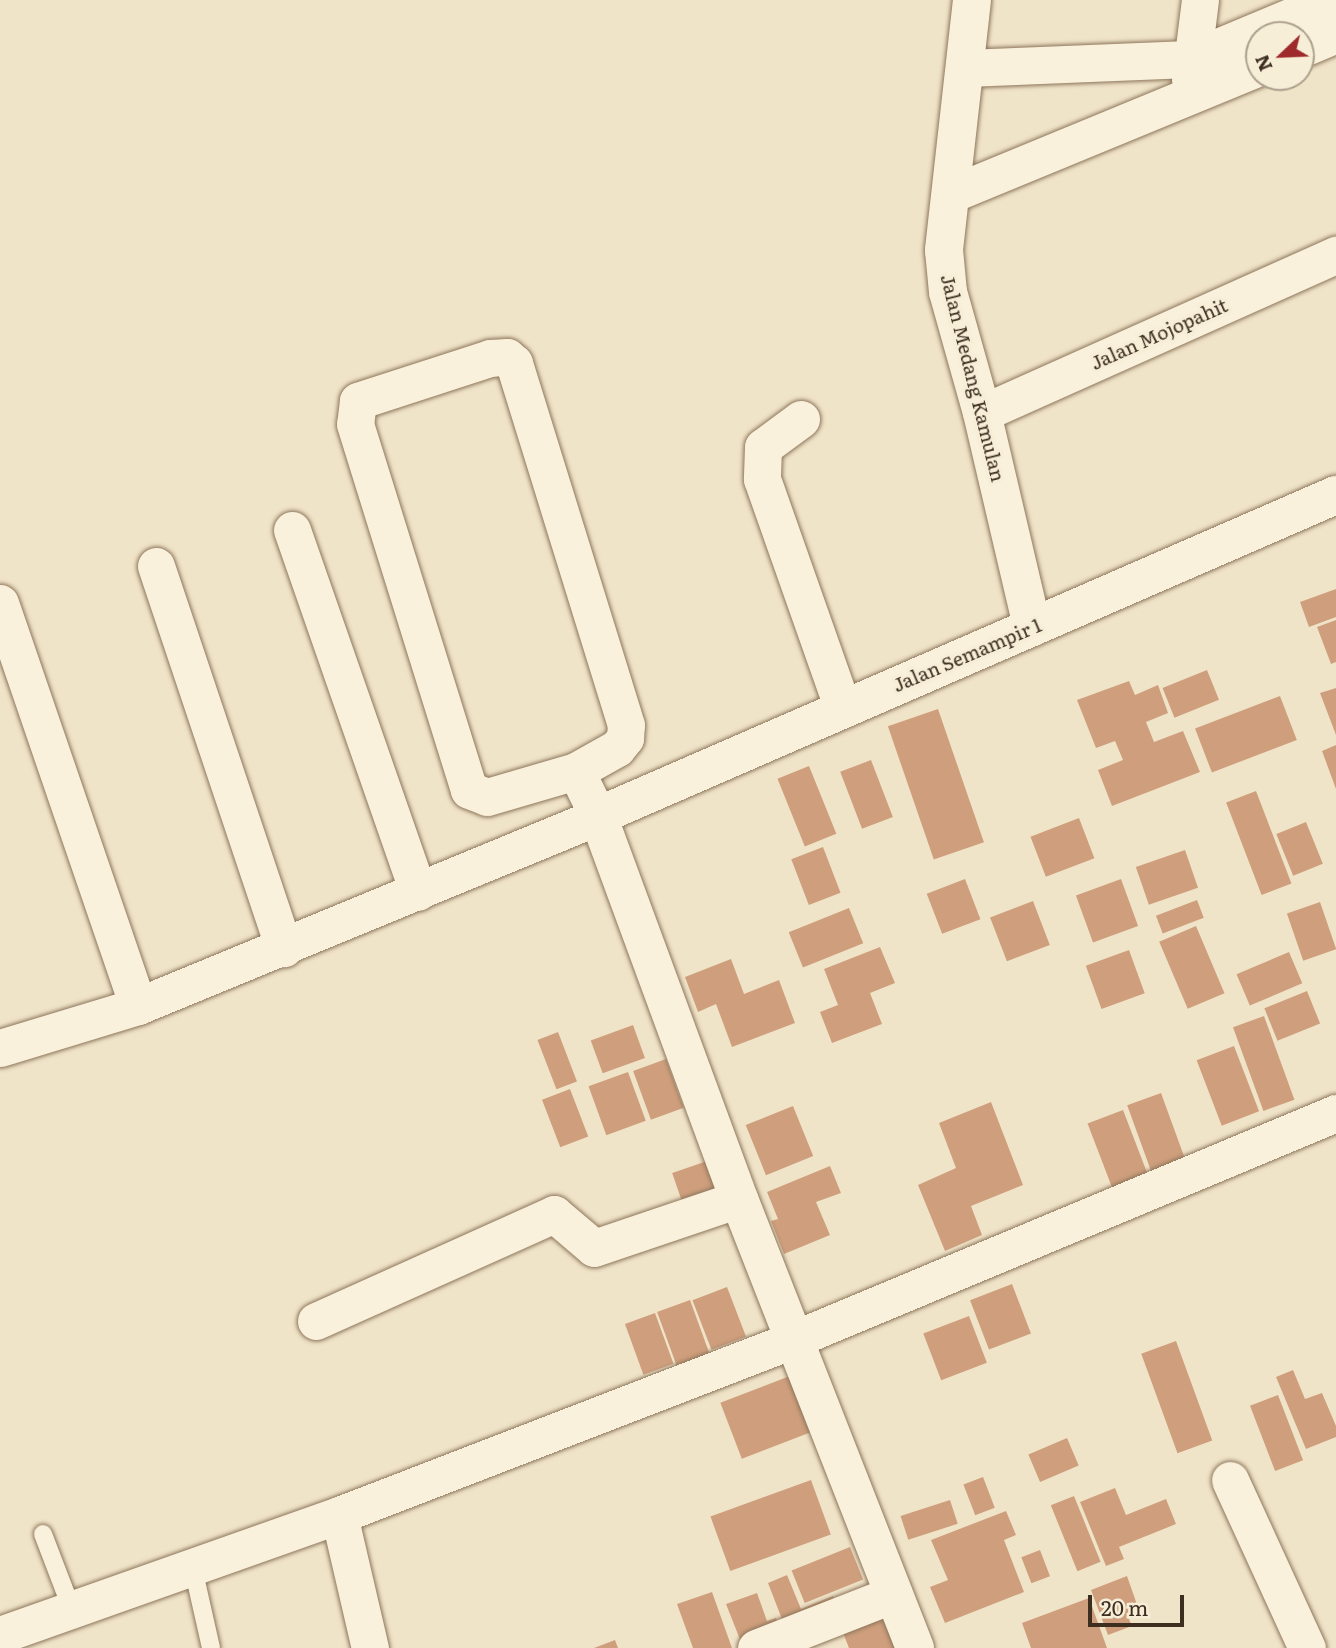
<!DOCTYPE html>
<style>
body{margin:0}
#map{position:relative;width:1336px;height:1648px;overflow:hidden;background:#f0e4c8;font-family:Literata,serif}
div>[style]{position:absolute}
.building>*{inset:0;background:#cf9f7d;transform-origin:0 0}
.roads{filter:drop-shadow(0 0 2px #8d765c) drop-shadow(0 0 2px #8d765c)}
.lane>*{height:18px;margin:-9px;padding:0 9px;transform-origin:9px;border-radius:9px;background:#faf1dc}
.street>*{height:37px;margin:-18.5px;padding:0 18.5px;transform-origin:18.5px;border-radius:18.5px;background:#faf1dc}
.secondary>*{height:38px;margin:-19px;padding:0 19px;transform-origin:19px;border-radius:19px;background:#faf1dc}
span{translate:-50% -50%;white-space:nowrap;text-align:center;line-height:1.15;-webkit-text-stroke:7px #f7eed8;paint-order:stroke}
.street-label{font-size:19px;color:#3d2e20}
.north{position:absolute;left:1245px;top:21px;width:70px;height:70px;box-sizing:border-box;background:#f7eed8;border:2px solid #ada18e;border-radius:50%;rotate:247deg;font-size:19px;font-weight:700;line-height:28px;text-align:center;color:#3d2e20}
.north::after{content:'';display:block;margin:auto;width:24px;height:32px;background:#9e2a2b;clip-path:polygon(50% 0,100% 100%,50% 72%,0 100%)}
.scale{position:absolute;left:1088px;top:1595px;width:96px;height:32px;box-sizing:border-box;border:4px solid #3d2e20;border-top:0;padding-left:9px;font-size:21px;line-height:24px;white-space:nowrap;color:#3d2e20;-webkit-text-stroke:5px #f7eed8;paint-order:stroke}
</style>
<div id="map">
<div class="building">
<i style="clip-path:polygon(1336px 589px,1336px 617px,1309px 627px,1300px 602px)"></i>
<i style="clip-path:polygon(1336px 620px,1336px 662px,1331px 664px,1317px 627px)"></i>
<i style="left:1207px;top:670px;width:32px;height:48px;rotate:68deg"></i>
<i style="clip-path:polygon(1129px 681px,1135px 695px,1158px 685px,1168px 713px,1146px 722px,1154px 742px,1183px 731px,1200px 772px,1112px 806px,1098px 770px,1123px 760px,1115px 741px,1096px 748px,1077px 700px)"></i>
<i style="clip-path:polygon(1336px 688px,1336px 735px,1320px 693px)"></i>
<i style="left:1280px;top:696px;width:47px;height:91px;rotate:69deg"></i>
<i style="left:938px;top:709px;width:141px;height:53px;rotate:71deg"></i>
<i style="clip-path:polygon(1336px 745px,1336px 789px,1322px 751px)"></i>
<i style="left:871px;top:760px;width:61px;height:33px;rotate:69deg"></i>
<i style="left:809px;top:766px;width:73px;height:34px;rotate:68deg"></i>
<i style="left:1256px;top:791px;width:99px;height:32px;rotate:69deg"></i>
<i style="left:1079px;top:818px;width:43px;height:52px;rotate:69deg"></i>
<i style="left:1306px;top:822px;width:45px;height:32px;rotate:68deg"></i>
<i style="left:823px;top:847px;width:49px;height:34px;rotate:69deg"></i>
<i style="left:1185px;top:850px;width:40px;height:52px;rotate:71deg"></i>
<i style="left:965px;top:879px;width:43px;height:41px;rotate:69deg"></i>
<i style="left:1121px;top:879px;width:50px;height:48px;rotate:70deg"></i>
<i style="left:1197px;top:900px;width:19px;height:44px;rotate:69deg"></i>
<i style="left:1033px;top:901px;width:47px;height:46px;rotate:69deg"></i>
<i style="left:1320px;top:902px;width:50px;height:35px;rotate:71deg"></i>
<i style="left:849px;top:908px;width:38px;height:65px;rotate:68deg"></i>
<i style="left:1196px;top:926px;width:73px;height:40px;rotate:67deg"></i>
<i style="clip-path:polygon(880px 947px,895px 983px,870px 993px,882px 1024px,832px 1043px,820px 1012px,838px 1005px,824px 969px)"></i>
<i style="left:1129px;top:950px;width:46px;height:46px;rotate:70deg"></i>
<i style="left:1289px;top:952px;width:34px;height:57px;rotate:67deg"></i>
<i style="clip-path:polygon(731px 959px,744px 994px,779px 980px,795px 1023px,732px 1047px,716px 1004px,698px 1012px,685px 977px)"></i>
<i style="left:1307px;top:991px;width:35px;height:46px;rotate:68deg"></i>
<i style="left:1264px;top:1016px;width:89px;height:33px;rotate:70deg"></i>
<i style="left:633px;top:1025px;width:35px;height:45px;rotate:70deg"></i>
<i style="left:558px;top:1032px;width:53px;height:22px;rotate:69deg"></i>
<i style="left:1234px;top:1046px;width:70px;height:40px;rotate:69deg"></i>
<i style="left:666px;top:1059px;width:52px;height:35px;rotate:70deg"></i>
<i style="left:628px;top:1072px;width:52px;height:42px;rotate:70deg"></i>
<i style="left:570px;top:1089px;width:51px;height:30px;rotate:69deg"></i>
<i style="left:1161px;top:1093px;width:77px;height:36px;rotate:70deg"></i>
<i style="clip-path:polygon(991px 1102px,1023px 1185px,971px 1206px,982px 1235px,945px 1251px,918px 1185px,956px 1168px,939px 1123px)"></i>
<i style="left:793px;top:1106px;width:54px;height:51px;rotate:68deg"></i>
<i style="left:1123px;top:1110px;width:76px;height:38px;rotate:69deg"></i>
<i style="left:710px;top:1160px;width:34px;height:40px;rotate:71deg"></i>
<i style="clip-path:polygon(830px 1166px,841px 1193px,816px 1202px,830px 1235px,784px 1254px,771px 1221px,778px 1219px,767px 1192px)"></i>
<i style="left:1012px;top:1284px;width:53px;height:45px;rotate:69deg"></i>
<i style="left:727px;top:1287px;width:53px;height:37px;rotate:69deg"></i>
<i style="left:690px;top:1300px;width:58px;height:35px;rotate:70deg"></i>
<i style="left:655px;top:1313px;width:54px;height:32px;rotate:70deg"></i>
<i style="left:969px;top:1316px;width:50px;height:49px;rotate:69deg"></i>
<i style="left:1176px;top:1341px;width:106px;height:37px;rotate:70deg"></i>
<i style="clip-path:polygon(1293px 1370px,1305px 1399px,1322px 1393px,1336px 1426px,1336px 1437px,1306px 1449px,1276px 1377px)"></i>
<i style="left:795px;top:1374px;width:60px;height:80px;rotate:69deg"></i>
<i style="left:1278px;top:1395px;width:70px;height:30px;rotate:69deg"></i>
<i style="left:1067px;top:1438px;width:30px;height:42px;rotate:67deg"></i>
<i style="left:983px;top:1477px;width:33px;height:21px;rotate:69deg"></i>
<i style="left:811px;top:1480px;width:58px;height:107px;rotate:70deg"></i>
<i style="clip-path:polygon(1115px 1488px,1126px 1515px,1166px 1499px,1176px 1524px,1119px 1547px,1124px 1559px,1106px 1566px,1080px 1502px)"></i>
<i style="left:1074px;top:1496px;width:71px;height:25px;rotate:68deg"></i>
<i style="left:950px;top:1500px;width:25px;height:52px;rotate:72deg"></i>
<i style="clip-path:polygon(1006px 1511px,1016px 1535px,1004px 1540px,1024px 1592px,945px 1623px,930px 1587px,948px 1580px,931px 1540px)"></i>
<i style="left:850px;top:1547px;width:35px;height:63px;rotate:68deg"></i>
<i style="left:1040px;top:1550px;width:28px;height:20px;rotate:69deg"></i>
<i style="clip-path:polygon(787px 1575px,801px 1609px,833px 1596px,839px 1611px,787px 1632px,768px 1583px)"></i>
<i style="clip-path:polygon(1127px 1576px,1140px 1613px,1128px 1617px,1132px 1626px,1108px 1635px,1091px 1590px)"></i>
<i style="clip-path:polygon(712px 1592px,732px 1648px,693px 1648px,677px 1604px)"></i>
<i style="clip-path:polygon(757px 1593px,767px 1621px,776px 1618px,781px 1633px,743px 1647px,726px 1604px)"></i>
<i style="clip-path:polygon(1089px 1598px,1107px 1648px,1031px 1648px,1022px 1623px)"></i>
<i style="clip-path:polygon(881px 1603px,899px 1648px,849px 1648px,838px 1620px)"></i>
<i style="clip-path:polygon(615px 1640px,618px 1648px,594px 1648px)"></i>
</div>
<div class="roads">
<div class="lane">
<i style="left:43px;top:1534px;width:81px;rotate:69.1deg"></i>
<i style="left:193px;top:1568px;width:82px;rotate:77.3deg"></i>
</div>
<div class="street">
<i style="left:1301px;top:49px;width:38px;rotate:-23deg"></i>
<i style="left:966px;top:68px;width:223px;rotate:-2.3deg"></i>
<i style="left:1189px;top:59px;width:153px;rotate:-22.7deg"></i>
<i style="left:1190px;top:79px;width:80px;rotate:-82.8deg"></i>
<i style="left:951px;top:194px;width:333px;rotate:-22.4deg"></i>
<i style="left:982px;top:413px;width:388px;rotate:-24.1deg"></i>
<i style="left:801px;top:419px;width:47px;rotate:143.6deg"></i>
<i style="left:763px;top:447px;width:32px;rotate:92deg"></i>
<i style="left:762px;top:479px;width:244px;rotate:70.6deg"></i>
<i style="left:292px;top:530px;width:383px;rotate:70.8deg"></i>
<i style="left:156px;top:566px;width:403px;rotate:71.5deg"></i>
<i style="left:0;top:603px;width:426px;rotate:71.1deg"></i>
<i style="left:0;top:1048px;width:144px;rotate:-16.9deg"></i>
<i style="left:138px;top:1006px;width:498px;rotate:-22.4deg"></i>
<i style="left:598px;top:816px;width:50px;rotate:-116.1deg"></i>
<i style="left:576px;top:771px;width:47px;rotate:-29.3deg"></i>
<i style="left:617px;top:748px;width:13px;rotate:-51deg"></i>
<i style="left:625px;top:738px;width:13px;rotate:-86deg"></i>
<i style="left:626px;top:725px;width:379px;rotate:-107.2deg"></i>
<i style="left:514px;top:363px;width:9px;rotate:-139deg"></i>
<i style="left:507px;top:357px;width:17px;rotate:177deg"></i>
<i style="left:490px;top:358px;width:139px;rotate:162deg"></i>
<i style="left:358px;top:401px;width:23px;rotate:97deg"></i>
<i style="left:355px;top:424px;width:383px;rotate:72.7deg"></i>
<i style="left:469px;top:790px;width:19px;rotate:21deg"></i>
<i style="left:487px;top:797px;width:93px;rotate:-16.3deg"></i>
<i style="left:316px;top:1321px;width:261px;rotate:-24.2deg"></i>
<i style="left:554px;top:1214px;width:52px;rotate:40.4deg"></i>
<i style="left:594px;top:1248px;width:153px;rotate:-18.7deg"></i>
<i style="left:1230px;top:1480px;width:185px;rotate:65.4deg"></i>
<i style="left:339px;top:1515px;width:137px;rotate:76.9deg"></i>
<i style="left:0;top:1635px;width:360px;rotate:-19.5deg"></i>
<i style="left:339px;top:1515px;width:491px;rotate:-21.1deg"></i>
<i style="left:797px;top:1338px;width:584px;rotate:-22.66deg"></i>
<i style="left:756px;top:1648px;width:148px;rotate:-21.4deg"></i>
</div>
<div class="secondary">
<i style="left:972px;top:0;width:252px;rotate:96.4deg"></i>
<i style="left:944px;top:250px;width:42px;rotate:84.6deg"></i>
<i style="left:948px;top:292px;width:126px;rotate:74.3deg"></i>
<i style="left:982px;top:413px;width:220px;rotate:76.8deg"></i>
<i style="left:915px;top:1648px;width:482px;rotate:-111.4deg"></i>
<i style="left:739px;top:1199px;width:408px;rotate:-110.2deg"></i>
<i style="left:598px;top:816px;width:805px;rotate:-23.51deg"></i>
</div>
</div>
<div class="street-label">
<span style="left:1159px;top:334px;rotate:-24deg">Jalan Mojopahit</span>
<span style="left:973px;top:378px;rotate:76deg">Jalan Medang Kamulan</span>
<span style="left:967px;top:655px;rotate:-23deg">Jalan Semampir 1</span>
</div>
<div class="north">N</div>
<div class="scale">20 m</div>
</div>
